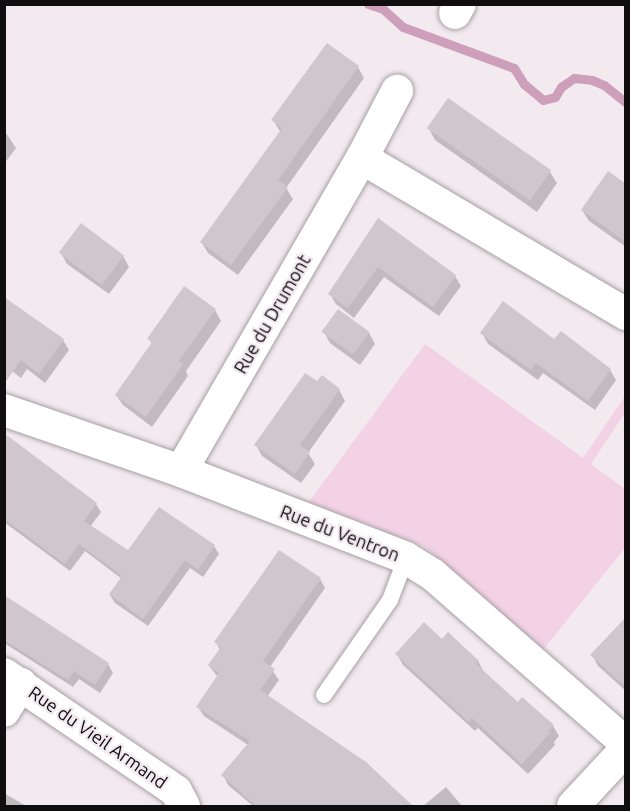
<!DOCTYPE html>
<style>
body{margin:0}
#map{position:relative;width:630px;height:811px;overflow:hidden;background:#f2eaef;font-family:Ubuntu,sans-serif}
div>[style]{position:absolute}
.green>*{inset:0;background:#f4d2e6}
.shadow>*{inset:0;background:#0003}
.stream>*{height:9px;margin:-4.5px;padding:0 4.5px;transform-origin:4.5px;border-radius:4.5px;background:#ce9fbb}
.building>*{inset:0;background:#cfc7cb;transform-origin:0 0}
.roads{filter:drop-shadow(0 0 2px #a69fa3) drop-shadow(0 0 2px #a69fa3)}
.service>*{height:16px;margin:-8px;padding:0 8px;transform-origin:8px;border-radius:8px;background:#fff}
.minor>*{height:32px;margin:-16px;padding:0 16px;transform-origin:16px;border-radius:16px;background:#fff}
span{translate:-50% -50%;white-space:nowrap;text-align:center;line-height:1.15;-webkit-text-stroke:4.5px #f2eaef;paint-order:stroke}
.street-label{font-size:18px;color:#100d0f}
.frame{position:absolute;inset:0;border:6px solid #100d0f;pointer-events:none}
</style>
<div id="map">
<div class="green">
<i style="clip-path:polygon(425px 344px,583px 458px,625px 396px,625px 413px,591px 464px,625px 489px,625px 548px,543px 650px,424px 546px,309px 502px)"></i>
</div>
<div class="shadow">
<i style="clip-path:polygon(358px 67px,364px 78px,286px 188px,293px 199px,238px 275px,208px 253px,202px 243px,281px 133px,273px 120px)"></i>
<i style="clip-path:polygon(429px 129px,550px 172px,557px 183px,537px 212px,435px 140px)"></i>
<i style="clip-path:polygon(4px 130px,16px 148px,4px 164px)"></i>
<i style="clip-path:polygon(626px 198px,626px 247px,589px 221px,582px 210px)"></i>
<i style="clip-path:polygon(379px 220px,455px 276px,461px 286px,439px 316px,384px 277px,354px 318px,336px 304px,330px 294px)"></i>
<i style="clip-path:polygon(61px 253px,123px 256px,129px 267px,109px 294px,67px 264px)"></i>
<i style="clip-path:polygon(4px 298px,63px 340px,69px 350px,45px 383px,27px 369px,21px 378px,4px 365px)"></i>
<i style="clip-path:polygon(215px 310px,221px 321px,186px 371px,188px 376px,152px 427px,123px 405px,116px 395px,152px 344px,149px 339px)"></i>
<i style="clip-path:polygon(324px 332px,369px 333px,375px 344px,360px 365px,330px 343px)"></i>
<i style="clip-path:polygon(482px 333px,555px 341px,610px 370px,616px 380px,595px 410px,543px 373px,538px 380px,488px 344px)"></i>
<i style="clip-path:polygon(317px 383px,339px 390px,345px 401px,308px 453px,315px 464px,301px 483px,262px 456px,256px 445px)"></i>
<i style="clip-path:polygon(4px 441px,96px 504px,101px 512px,90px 527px,128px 552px,214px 546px,219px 554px,203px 577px,190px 568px,148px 626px,115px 603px,110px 595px,122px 579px,85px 551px,70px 571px,4px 522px)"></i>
<i style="clip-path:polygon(320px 579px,325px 588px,270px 667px,279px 680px,267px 697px,408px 806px,253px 806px,228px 785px,223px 775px,248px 745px,204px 716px,198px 707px,218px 677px,209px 666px,220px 650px,216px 642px)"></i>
<i style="clip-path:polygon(4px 596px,108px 664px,113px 673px,100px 693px,79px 679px,73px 687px,4px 643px)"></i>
<i style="clip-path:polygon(626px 619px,626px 691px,598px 666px,592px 655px)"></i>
<i style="clip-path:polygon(442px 641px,478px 661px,484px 672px,518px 704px,553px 726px,559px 736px,554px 742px,555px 745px,528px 774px,478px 728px,475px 731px,403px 665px,397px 654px)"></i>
<i style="clip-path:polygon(446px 787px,462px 806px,423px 806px)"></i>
<i style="clip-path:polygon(4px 793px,26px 806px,4px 806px)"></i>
</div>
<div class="stream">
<i style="left:368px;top:4px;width:16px;rotate:18deg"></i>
<i style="left:383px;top:9px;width:27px;rotate:42deg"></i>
<i style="left:403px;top:27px;width:118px;rotate:20.3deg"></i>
<i style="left:514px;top:68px;width:19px;rotate:58deg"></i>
<i style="left:524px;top:84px;width:25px;rotate:40deg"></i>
<i style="left:543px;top:100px;width:12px;rotate:-14deg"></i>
<i style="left:555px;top:97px;width:12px;rotate:-59deg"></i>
<i style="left:561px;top:87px;width:16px;rotate:-35deg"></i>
<i style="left:574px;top:78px;width:18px;rotate:6deg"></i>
<i style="left:592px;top:80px;width:13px;rotate:23deg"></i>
<i style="left:604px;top:85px;width:28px;rotate:39deg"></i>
</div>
<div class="building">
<i style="clip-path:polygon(327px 43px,359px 66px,278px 180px,288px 187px,231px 265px,200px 242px,282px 128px,271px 120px)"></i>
<i style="left:448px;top:98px;width:126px;height:37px;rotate:35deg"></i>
<i style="clip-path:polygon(608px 171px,626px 184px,626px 242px,581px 210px)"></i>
<i style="clip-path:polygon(378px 218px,456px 275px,433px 307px,378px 267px,348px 308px,328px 294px)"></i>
<i style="left:81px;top:223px;width:54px;height:37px;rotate:37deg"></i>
<i style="clip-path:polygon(184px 286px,216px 309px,179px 361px,183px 364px,146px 417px,115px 395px,152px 342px,147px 339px)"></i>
<i style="clip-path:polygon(4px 297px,64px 339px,39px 374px,21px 360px,4px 384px)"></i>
<i style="clip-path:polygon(503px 301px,554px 339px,561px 331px,611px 369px,588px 401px,536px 363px,531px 370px,480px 333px)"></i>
<i style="left:338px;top:309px;width:39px;height:28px;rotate:36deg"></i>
<i style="clip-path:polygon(305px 373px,317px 381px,322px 375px,340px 389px,300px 445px,310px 452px,295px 474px,254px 445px)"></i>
<i style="clip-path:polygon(4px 433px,97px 503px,84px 521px,128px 550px,159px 507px,215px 545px,198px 570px,185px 560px,143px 619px,109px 594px,122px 576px,79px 544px,65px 564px,4px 519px)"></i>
<i style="clip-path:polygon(279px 550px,321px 578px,263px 661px,275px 669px,260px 690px,366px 762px,414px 807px,257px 807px,221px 775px,250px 741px,196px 707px,219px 673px,208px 665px,221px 647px,214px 642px)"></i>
<i style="clip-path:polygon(4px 595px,109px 663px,95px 685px,74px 671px,68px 680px,4px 640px)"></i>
<i style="clip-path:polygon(626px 617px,626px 687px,590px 655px)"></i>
<i style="clip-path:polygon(424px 622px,442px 639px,448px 632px,479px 661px,476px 664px,518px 702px,522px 697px,554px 725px,548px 731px,550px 733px,522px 764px,472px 718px,469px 722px,395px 654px)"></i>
</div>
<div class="roads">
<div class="service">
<i style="left:324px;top:695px;width:116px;rotate:-55.2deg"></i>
<i style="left:390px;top:600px;width:45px;rotate:-69.1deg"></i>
</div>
<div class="minor">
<i style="left:455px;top:13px;width:10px;rotate:-61deg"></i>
<i style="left:362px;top:158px;width:76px;rotate:-62.4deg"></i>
<i style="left:4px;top:410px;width:187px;rotate:19deg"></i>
<i style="left:181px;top:471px;width:241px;rotate:21.1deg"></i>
<i style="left:406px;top:558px;width:31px;rotate:32deg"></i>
<i style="left:432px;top:574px;width:257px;rotate:41.1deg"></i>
<i style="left:181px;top:471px;width:362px;rotate:-60deg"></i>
<i style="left:362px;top:158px;width:307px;rotate:30.6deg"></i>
<i style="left:4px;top:674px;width:208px;rotate:34.2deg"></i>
<i style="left:176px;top:791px;width:17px;rotate:62deg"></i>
<i style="left:4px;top:711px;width:32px;rotate:-58deg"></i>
<i style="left:573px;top:806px;width:78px;rotate:-47.1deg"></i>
</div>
</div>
<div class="street-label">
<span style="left:272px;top:314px;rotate:-60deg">Rue du Drumont</span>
<span style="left:340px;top:533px;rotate:21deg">Rue du Ventron</span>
<span style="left:98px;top:737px;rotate:35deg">Rue du Vieil Armand</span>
</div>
<div class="frame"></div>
</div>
